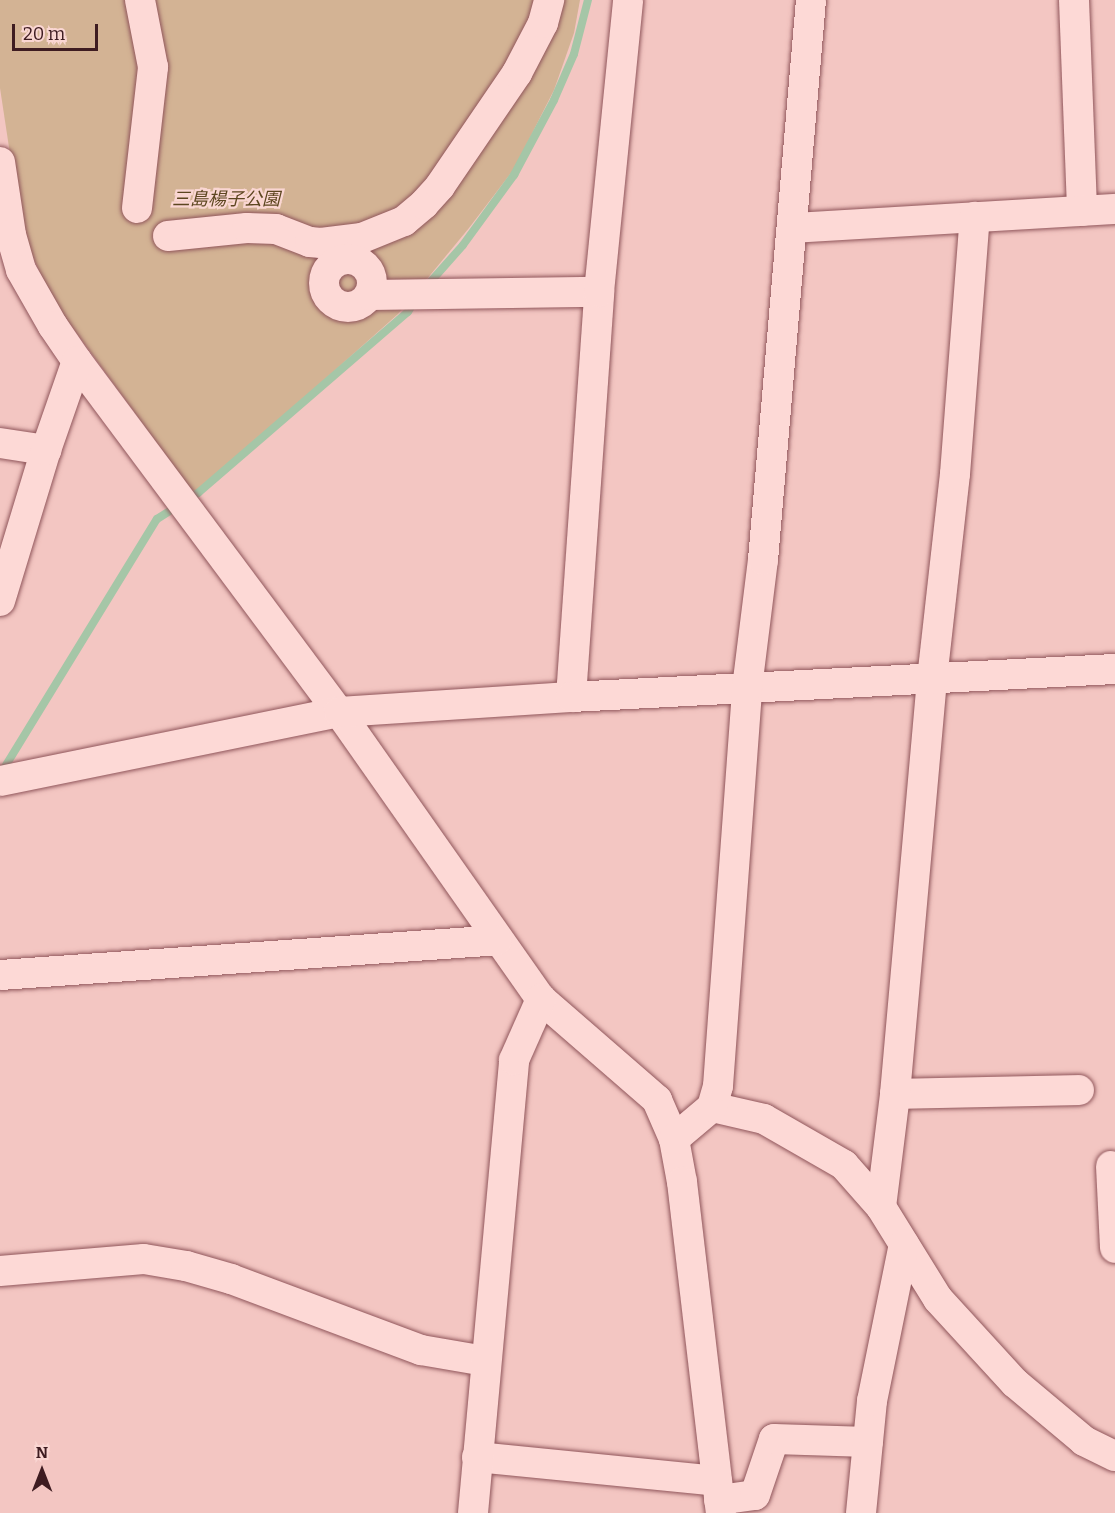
<!DOCTYPE html>
<meta charset="utf-8">
<style>
body{margin:0}
#map{position:relative;width:1115px;height:1513px;overflow:hidden;background:#f3c6c2;font-family:Bitter,"Noto Sans JP",serif}
div>[style]{position:absolute}
.green>*{inset:0;background:#d3b394}
.stream>*{height:8px;margin:-4px;padding:0 4px;transform-origin:4px;border-radius:4px;background:#a5c6a7}
.roads{filter:drop-shadow(0 0 2px #90565b) drop-shadow(0 0 2px #90565b)}
.minor>*{height:30px;margin:-15px;padding:0 15px;transform-origin:15px;border-radius:15px;background:#fdd9d6}
.minor>.ring{margin:-15px;padding:0;box-sizing:content-box;background:none;border:30px solid #fdd9d6;border-radius:50%}
span{translate:-50% -50%;white-space:nowrap;text-align:center;line-height:1.15;-webkit-text-stroke:4.5px #fad6d2;paint-order:stroke}
.park-label{font-size:18px;color:#5d4620;font-style:italic}
.north{position:absolute;left:12px;top:1441px;width:60px;height:60px;-webkit-text-stroke:4px #fad6d2;paint-order:stroke;rotate:0deg;font-size:16px;font-weight:700;line-height:24px;text-align:center;color:#3e1c21}
.north::after{content:'';display:block;margin:auto;width:21px;height:27px;background:#3e1c21;clip-path:polygon(50% 0,100% 100%,50% 72%,0 100%)}
.scale{position:absolute;left:12px;top:24px;width:86px;height:27px;box-sizing:border-box;border:3px solid #3e1c21;border-top:0;padding-left:8px;font-size:18px;line-height:21px;white-space:nowrap;color:#3e1c21;-webkit-text-stroke:4px #fad6d2;paint-order:stroke}
</style>
<div id="map">
<div class="green">
<i style="clip-path:polygon(0 0,580px 0,574px 33px,554px 90px,514px 169px,469px 228px,398px 314px,195px 495px,67px 320px,46px 286px,28px 246px,17px 200px,0 88px)"></i>
</div>
<div class="stream">
<i style="left:425px;top:288px;width:57px;rotate:-48.5deg"></i>
<i style="left:463px;top:245px;width:87px;rotate:-53.9deg"></i>
<i style="left:514px;top:175px;width:85px;rotate:-61.9deg"></i>
<i style="left:554px;top:100px;width:50px;rotate:-66.5deg"></i>
<i style="left:574px;top:54px;width:56px;rotate:-75.5deg"></i>
<i style="left:3px;top:770px;width:294px;rotate:-58.5deg"></i>
<i style="left:157px;top:519px;width:49px;rotate:-32.4deg"></i>
<i style="left:198px;top:493px;width:277px;rotate:-40.8deg"></i>
<i style="left:408px;top:312px;width:13px;rotate:-58deg"></i>
</div>
<div class="roads">
<div class="minor">
<i style="left:1074px;top:0;width:211px;rotate:87.8deg"></i>
<i style="left:0;top:162px;width:74px;rotate:81.4deg"></i>
<i style="left:11px;top:235px;width:36px;rotate:74deg"></i>
<i style="left:21px;top:270px;width:64px;rotate:60.3deg"></i>
<i style="left:53px;top:326px;width:42px;rotate:55.6deg"></i>
<i style="left:77px;top:361px;width:438px;rotate:53.3deg"></i>
<i style="left:339px;top:712px;width:351px;rotate:54.9deg"></i>
<i style="left:541px;top:999px;width:154px;rotate:41deg"></i>
<i style="left:657px;top:1100px;width:43px;rotate:66.4deg"></i>
<i style="left:674px;top:1139px;width:44px;rotate:79.5deg"></i>
<i style="left:682px;top:1182px;width:333px;rotate:83.3deg"></i>
<i style="left:137px;top:208px;width:142px;rotate:-83.5deg"></i>
<i style="left:153px;top:67px;width:68px;rotate:-101deg"></i>
<i style="left:793px;top:228px;width:323px;rotate:-3.4deg"></i>
<i style="left:168px;top:236px;width:79px;rotate:-5.8deg"></i>
<i style="left:247px;top:228px;width:29px;rotate:2deg"></i>
<i style="left:276px;top:229px;width:36px;rotate:21deg"></i>
<i style="left:310px;top:242px;width:11px;rotate:5deg"></i>
<i style="left:321px;top:243px;width:41px;rotate:-7deg"></i>
<i style="left:362px;top:238px;width:45px;rotate:-22deg"></i>
<i style="left:404px;top:221px;width:26px;rotate:-40deg"></i>
<i style="left:424px;top:204px;width:24px;rotate:-48deg"></i>
<i style="left:440px;top:186px;width:137px;rotate:-55.7deg"></i>
<i style="left:517px;top:73px;width:56px;rotate:-62.5deg"></i>
<i style="left:543px;top:23px;width:24px;rotate:-75deg"></i>
<i class="ring" style="left:324px;top:259px;width:18px;height:18px"></i>
<i style="left:370px;top:295px;width:229px;rotate:-0.8deg"></i>
<i style="left:0;top:443px;width:47px;rotate:8.7deg"></i>
<i style="left:0;top:601px;width:158px;rotate:-73.1deg"></i>
<i style="left:46px;top:450px;width:94px;rotate:-70.8deg"></i>
<i style="left:571px;top:697px;width:406px;rotate:-86deg"></i>
<i style="left:599px;top:292px;width:293px;rotate:-84.3deg"></i>
<i style="left:0;top:781px;width:346px;rotate:-11.5deg"></i>
<i style="left:339px;top:712px;width:232px;rotate:-3.7deg"></i>
<i style="left:571px;top:697px;width:545px;rotate:-2.95deg"></i>
<i style="left:0;top:975px;width:498px;rotate:-4deg"></i>
<i style="left:895px;top:1094px;width:184px;rotate:-1.2deg"></i>
<i style="left:712px;top:1107px;width:53px;rotate:13deg"></i>
<i style="left:764px;top:1119px;width:92px;rotate:29.9deg"></i>
<i style="left:844px;top:1165px;width:56px;rotate:48.6deg"></i>
<i style="left:881px;top:1207px;width:108px;rotate:58.2deg"></i>
<i style="left:938px;top:1299px;width:114px;rotate:47.5deg"></i>
<i style="left:1015px;top:1383px;width:90px;rotate:40deg"></i>
<i style="left:1084px;top:1441px;width:34px;rotate:26deg"></i>
<i style="left:674px;top:1139px;width:50px;rotate:-40.1deg"></i>
<i style="left:712px;top:1107px;width:22px;rotate:-74deg"></i>
<i style="left:718px;top:1086px;width:399px;rotate:-85.8deg"></i>
<i style="left:747px;top:688px;width:129px;rotate:-82.9deg"></i>
<i style="left:763px;top:560px;width:562px;rotate:-85.1deg"></i>
<i style="left:1111px;top:1166px;width:82px;rotate:87.2deg"></i>
<i style="left:881px;top:1207px;width:114px;rotate:-82.9deg"></i>
<i style="left:895px;top:1094px;width:417px;rotate:-84.9deg"></i>
<i style="left:932px;top:679px;width:206px;rotate:-83.6deg"></i>
<i style="left:955px;top:474px;width:258px;rotate:-85.6deg"></i>
<i style="left:0;top:1271px;width:144px;rotate:-4.8deg"></i>
<i style="left:144px;top:1259px;width:43px;rotate:9.5deg"></i>
<i style="left:186px;top:1266px;width:47px;rotate:16.1deg"></i>
<i style="left:231px;top:1279px;width:203px;rotate:20.5deg"></i>
<i style="left:421px;top:1350px;width:65px;rotate:9.8deg"></i>
<i style="left:477px;top:1457px;width:241px;rotate:5.7deg"></i>
<i style="left:719px;top:1500px;width:36px;rotate:-8deg"></i>
<i style="left:755px;top:1495px;width:59px;rotate:-71.3deg"></i>
<i style="left:774px;top:1439px;width:94px;rotate:1.8deg"></i>
<i style="left:473px;top:1513px;width:455px;rotate:-84.8deg"></i>
<i style="left:514px;top:1060px;width:67px;rotate:-66.1deg"></i>
<i style="left:861px;top:1513px;width:113px;rotate:-84.4deg"></i>
<i style="left:872px;top:1401px;width:160px;rotate:-78.5deg"></i>
</div>
</div>
<div class="park-label">
<span style="left:226px;top:199px">三島楊子公園</span>
</div>
<div class="north">N</div>
<div class="scale">20 m</div>
</div>
